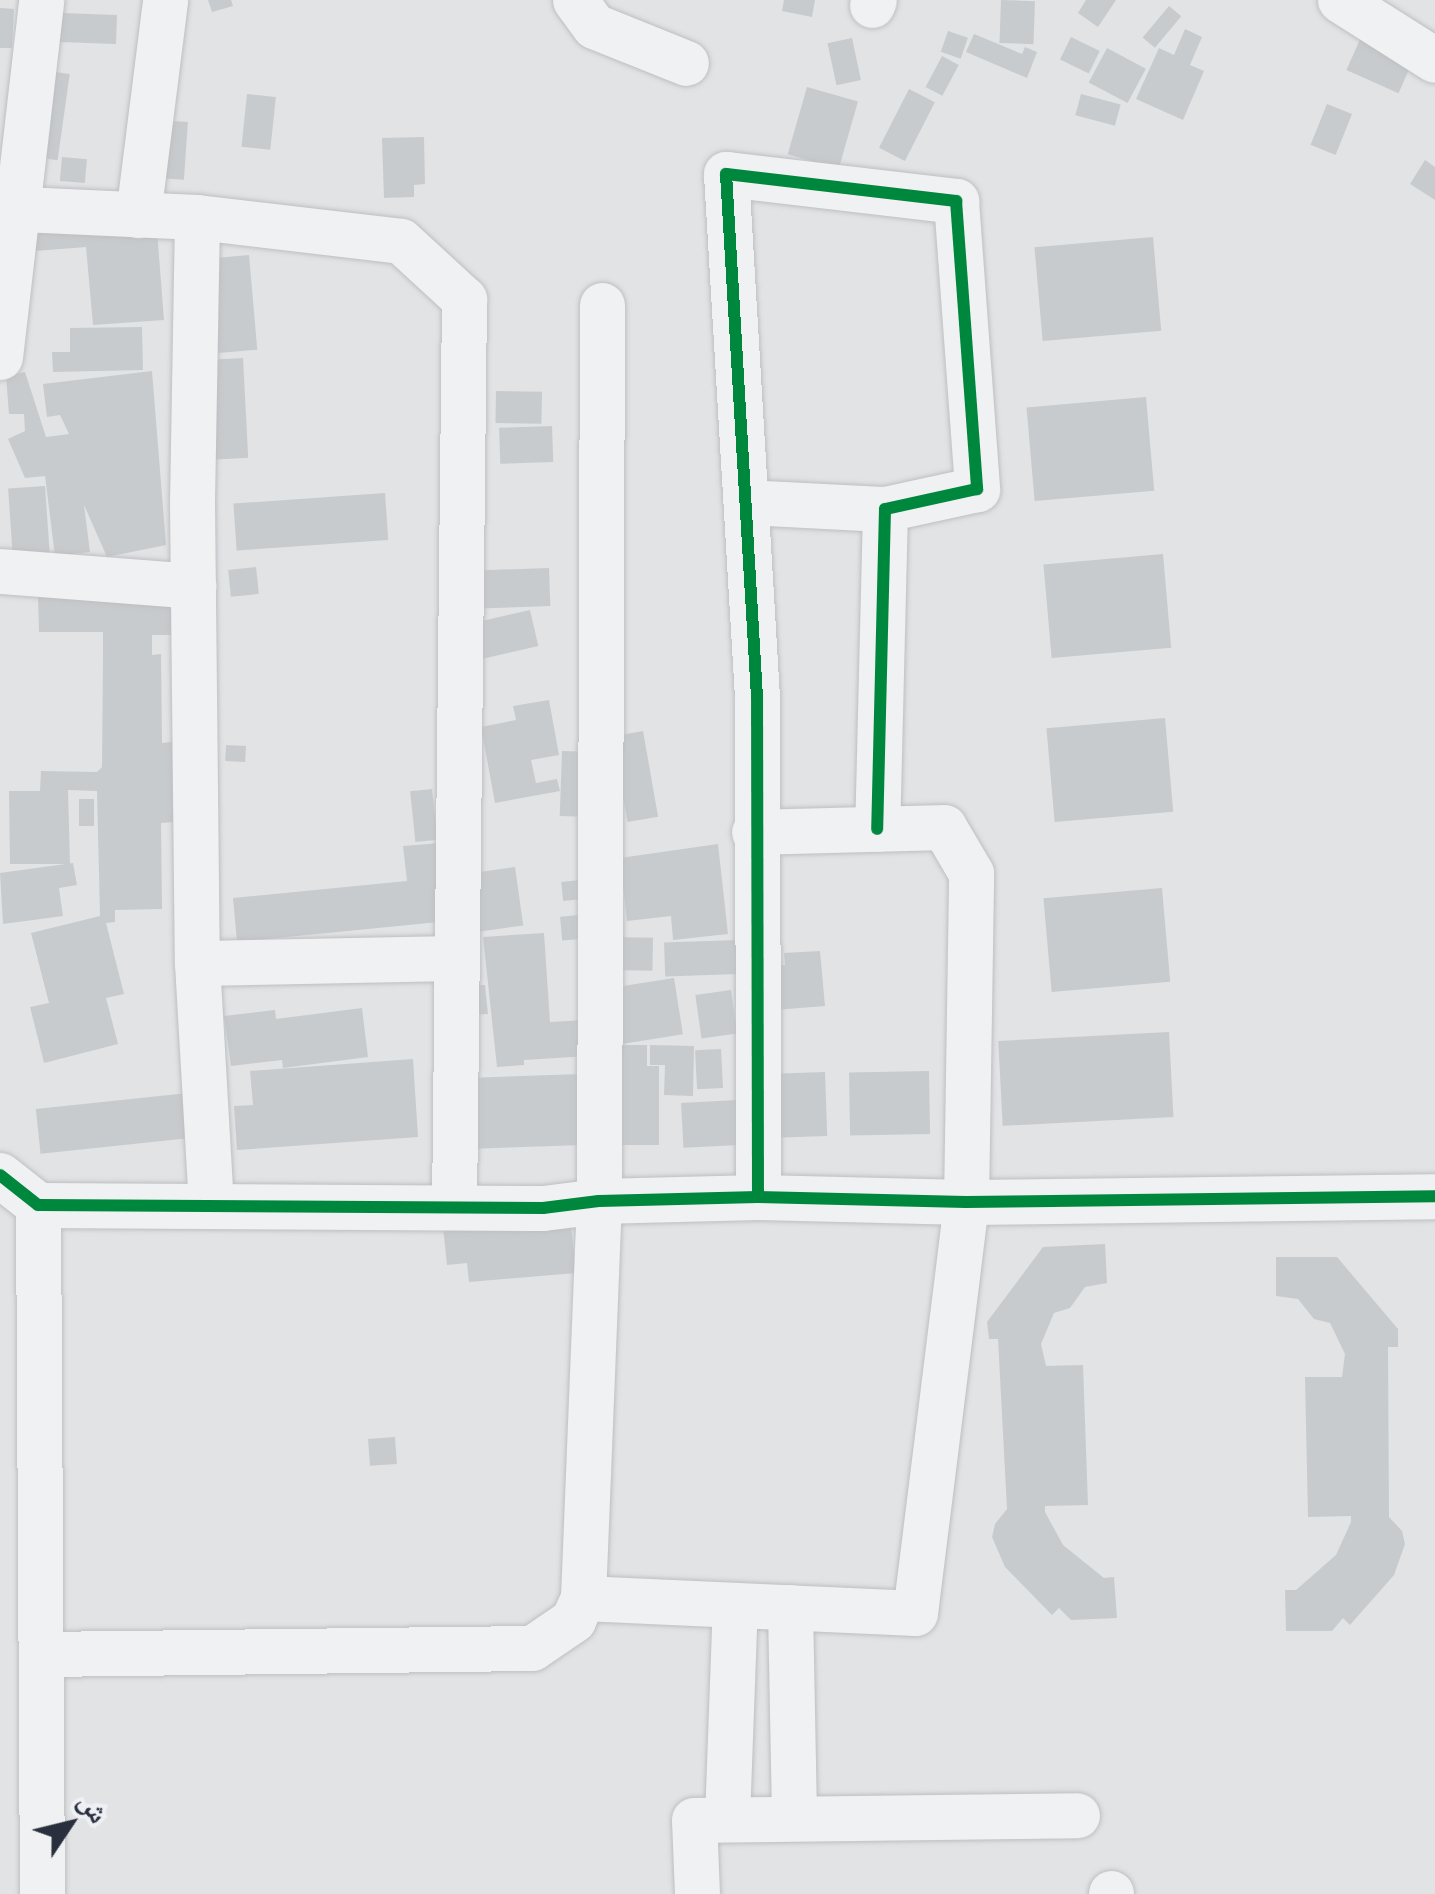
<!DOCTYPE html>
<meta charset="utf-8">
<style>
body{margin:0}
#map{position:relative;width:1435px;height:1894px;overflow:hidden;background:#e1e3e5;font-family:Barlow,"Noto Naskh Arabic",sans-serif}
div>[style]{position:absolute}
.building>*{inset:0;background:#c8cbcd;transform-origin:0 0}
.roads{filter:drop-shadow(0 0 2px #bebfc2) drop-shadow(0 0 2px #bebfc2)}
.minor>*{height:45px;margin:-22.5px;padding:0 22.5px;transform-origin:22.5px;border-radius:22.5px;background:#f0f1f2}
.cycleway>*{height:12px;margin:-6px;padding:0 6px;transform-origin:6px;border-radius:6px;background:#00873e}
span{translate:-50% -50%;white-space:nowrap;text-align:center;line-height:1.15;-webkit-text-stroke:8px #eef0f5;paint-order:stroke}
.north{position:absolute;left:20px;top:1774px;width:100px;height:100px;-webkit-text-stroke:8px #eef0f5;paint-order:stroke;rotate:55deg;font-size:28px;font-weight:700;line-height:40px;text-align:center;color:#292f3d}
.north::after{content:'';display:block;margin:auto;width:35px;height:45px;background:#292f3d;clip-path:polygon(50% 0,100% 100%,50% 72%,0 100%)}
</style>
<div id="map">
<div class="building">
<i style="clip-path:polygon(208px 0,231px 0,233px 6px,212px 12px)"></i>
<i style="clip-path:polygon(784px 0,815px 0,812px 17px,782px 11px)"></i>
<i style="left:1001px;top:0;width:34px;height:43px;rotate:2deg"></i>
<i style="clip-path:polygon(1086px 0,1116px 0,1098px 27px,1078px 13px)"></i>
<i style="left:1169px;top:6px;width:16px;height:41px;rotate:40deg"></i>
<i style="clip-path:polygon(0 8px,14px 9px,12px 48px,0 48px)"></i>
<i style="left:61px;top:13px;width:56px;height:29px;rotate:2deg"></i>
<i style="left:1370px;top:17px;width:57px;height:58px;rotate:24deg"></i>
<i style="clip-path:polygon(1185px 29px,1202px 37px,1190px 65px,1204px 71px,1183px 120px,1136px 99px,1159px 48px,1174px 55px)"></i>
<i style="left:948px;top:31px;width:21px;height:22px;rotate:19deg"></i>
<i style="clip-path:polygon(974px 34px,1022px 54px,1025px 47px,1037px 52px,1027px 78px,966px 52px)"></i>
<i style="left:1071px;top:37px;width:32px;height:25px;rotate:26deg"></i>
<i style="left:852px;top:38px;width:43px;height:25px;rotate:78deg"></i>
<i style="left:1107px;top:48px;width:44px;height:39px;rotate:28deg"></i>
<i style="left:942px;top:56px;width:19px;height:35px;rotate:28deg"></i>
<i style="left:41px;top:70px;width:29px;height:87px;rotate:8deg"></i>
<i style="left:807px;top:87px;width:53px;height:70px;rotate:16deg"></i>
<i style="left:909px;top:89px;width:29px;height:66px;rotate:27deg"></i>
<i style="left:247px;top:94px;width:29px;height:53px;rotate:6deg"></i>
<i style="left:1081px;top:94px;width:41px;height:22px;rotate:15deg"></i>
<i style="left:1327px;top:104px;width:27px;height:44px;rotate:22deg"></i>
<i style="left:160px;top:120px;width:28px;height:58px;rotate:4deg"></i>
<i style="clip-path:polygon(424px 137px,425px 184px,414px 185px,414px 197px,384px 198px,382px 138px)"></i>
<i style="left:62px;top:157px;width:25px;height:24px;rotate:5deg"></i>
<i style="clip-path:polygon(1425px 160px,1435px 167px,1435px 200px,1410px 184px)"></i>
<i style="clip-path:polygon(155px 205px,164px 320px,93px 325px,86px 247px,22px 252px,19px 215px)"></i>
<i style="left:1153px;top:237px;width:94px;height:119px;rotate:85deg"></i>
<i style="left:249px;top:255px;width:95px;height:39px;rotate:85deg"></i>
<i style="clip-path:polygon(142px 327px,143px 370px,53px 372px,52px 352px,70px 352px,70px 328px)"></i>
<i style="left:243px;top:358px;width:100px;height:42px;rotate:87deg"></i>
<i style="clip-path:polygon(152px 371px,166px 545px,107px 557px,84px 505px,90px 552px,55px 556px,45px 476px,25px 478px,8px 439px,25px 431px,24px 414px,9px 414px,6px 376px,25px 372px,46px 437px,69px 434px,60px 415px,47px 417px,43px 384px)"></i>
<i style="left:496px;top:391px;width:46px;height:32px;rotate:1deg"></i>
<i style="left:1146px;top:397px;width:94px;height:120px;rotate:85deg"></i>
<i style="left:552px;top:426px;width:36px;height:53px;rotate:88deg"></i>
<i style="left:45px;top:486px;width:67px;height:37px;rotate:86deg"></i>
<i style="left:385px;top:493px;width:47px;height:152px;rotate:86deg"></i>
<i style="left:1163px;top:554px;width:94px;height:120px;rotate:85deg"></i>
<i style="left:256px;top:567px;width:27px;height:28px;rotate:84deg"></i>
<i style="left:549px;top:568px;width:38px;height:80px;rotate:88deg"></i>
<i style="clip-path:polygon(173px 596px,173px 635px,152px 635px,152px 655px,161px 654px,162px 743px,172px 742px,173px 822px,161px 823px,162px 909px,115px 910px,115px 922px,106px 923px,124px 994px,106px 998px,118px 1044px,44px 1063px,30px 1007px,49px 1003px,31px 933px,100px 916px,97px 791px,68px 790px,70px 864px,10px 864px,9px 791px,40px 791px,41px 771px,97px 772px,102px 767px,103px 655px,103px 632px,39px 632px,38px 597px)"></i>
<i style="left:530px;top:610px;width:37px;height:58px;rotate:77deg"></i>
<i style="clip-path:polygon(549px 700px,559px 755px,531px 760px,536px 783px,557px 779px,560px 791px,495px 803px,481px 727px,516px 720px,513px 706px)"></i>
<i style="left:1165px;top:718px;width:94px;height:119px;rotate:85deg"></i>
<i style="left:643px;top:731px;width:87px;height:31px;rotate:80deg"></i>
<i style="left:226px;top:745px;width:20px;height:16px;rotate:3deg"></i>
<i style="left:562px;top:751px;width:32px;height:65px;rotate:2deg"></i>
<i style="left:432px;top:789px;width:51px;height:22px;rotate:84deg"></i>
<i style="left:79px;top:799px;width:15px;height:27px"></i>
<i style="clip-path:polygon(441px 843px,449px 921px,237px 942px,233px 898px,407px 881px,403px 846px)"></i>
<i style="clip-path:polygon(718px 844px,728px 934px,673px 940px,671px 916px,627px 921px,620px 858px)"></i>
<i style="clip-path:polygon(73px 863px,77px 885px,59px 888px,63px 916px,3px 924px,0 873px)"></i>
<i style="left:515px;top:867px;width:59px;height:52px;rotate:82deg"></i>
<i style="left:590px;top:879px;width:19px;height:29px;rotate:84deg"></i>
<i style="left:1162px;top:888px;width:94px;height:119px;rotate:85deg"></i>
<i style="left:579px;top:915px;width:24px;height:19px;rotate:85deg"></i>
<i style="clip-path:polygon(544px 933px,550px 1022px,585px 1020px,588px 1056px,524px 1060px,524px 1065px,497px 1067px,483px 937px)"></i>
<i style="left:613px;top:937px;width:40px;height:33px;rotate:1deg"></i>
<i style="left:738px;top:940px;width:34px;height:74px;rotate:88deg"></i>
<i style="clip-path:polygon(820px 951px,825px 1006px,762px 1011px,758px 967px,785px 965px,784px 953px)"></i>
<i style="left:674px;top:978px;width:57px;height:63px;rotate:81deg"></i>
<i style="clip-path:polygon(476px 985px,485px 985px,488px 1014px,467px 1015px)"></i>
<i style="left:731px;top:990px;width:44px;height:36px;rotate:82deg"></i>
<i style="clip-path:polygon(362px 1008px,368px 1057px,283px 1068px,282px 1060px,231px 1066px,224px 1016px,275px 1010px,276px 1019px)"></i>
<i style="left:1169px;top:1032px;width:85px;height:171px;rotate:87deg"></i>
<i style="clip-path:polygon(613px 1045px,647px 1045px,647px 1066px,659px 1066px,659px 1145px,613px 1145px)"></i>
<i style="clip-path:polygon(650px 1045px,694px 1046px,693px 1096px,664px 1095px,665px 1065px,650px 1065px)"></i>
<i style="left:721px;top:1049px;width:39px;height:26px;rotate:87deg"></i>
<i style="clip-path:polygon(413px 1059px,418px 1137px,237px 1150px,234px 1106px,253px 1105px,250px 1071px)"></i>
<i style="left:929px;top:1071px;width:63px;height:80px;rotate:89deg"></i>
<i style="left:825px;top:1072px;width:64px;height:60px;rotate:88deg"></i>
<i style="left:581px;top:1074px;width:71px;height:114px;rotate:88deg"></i>
<i style="left:188px;top:1093px;width:45px;height:153px;rotate:84deg"></i>
<i style="left:737px;top:1100px;width:45px;height:56px;rotate:87deg"></i>
<i style="clip-path:polygon(569px 1206px,576px 1273px,469px 1282px,467px 1263px,447px 1265px,442px 1217px)"></i>
<i style="clip-path:polygon(1105px 1244px,1107px 1283px,1085px 1287px,1070px 1308px,1054px 1313px,1041px 1344px,1046px 1366px,1083px 1365px,1088px 1505px,1045px 1506px,1045px 1512px,1063px 1545px,1104px 1578px,1114px 1577px,1117px 1618px,1071px 1620px,1059px 1608px,1052px 1615px,1005px 1567px,992px 1537px,995px 1524px,1007px 1509px,998px 1339px,989px 1339px,987px 1322px,1043px 1247px)"></i>
<i style="clip-path:polygon(1276px 1257px,1337px 1257px,1398px 1329px,1398px 1347px,1388px 1347px,1389px 1517px,1402px 1531px,1405px 1544px,1394px 1575px,1350px 1625px,1343px 1618px,1332px 1631px,1286px 1631px,1285px 1590px,1296px 1590px,1336px 1555px,1351px 1522px,1351px 1516px,1308px 1517px,1305px 1377px,1342px 1377px,1345px 1354px,1330px 1323px,1314px 1319px,1298px 1299px,1276px 1296px)"></i>
<i style="left:395px;top:1437px;width:27px;height:27px;rotate:86deg"></i>
</div>
<div class="roads">
<div class="minor">
<i style="left:575px;top:0;width:32px;rotate:54deg"></i>
<i style="left:594px;top:26px;width:99px;rotate:21.9deg"></i>
<i style="left:1340px;top:0;width:112px;rotate:32.3deg"></i>
<i style="left:872px;top:5px;width:5px;rotate:-68deg"></i>
<i style="left:0;top:208px;width:197px;rotate:2.6deg"></i>
<i style="left:197px;top:217px;width:205px;rotate:6.7deg"></i>
<i style="left:401px;top:241px;width:86px;rotate:42.6deg"></i>
<i style="left:464px;top:299px;width:908px;rotate:90.63deg"></i>
<i style="left:138px;top:215px;width:217px;rotate:-82.8deg"></i>
<i style="left:197px;top:217px;width:285px;rotate:91deg"></i>
<i style="left:192px;top:502px;width:461px;rotate:89.4deg"></i>
<i style="left:197px;top:963px;width:242px;rotate:86.7deg"></i>
<i style="left:0;top:357px;width:359px;rotate:-83.4deg"></i>
<i style="left:746px;top:502px;width:139px;rotate:2.9deg"></i>
<i style="left:0;top:571px;width:194px;rotate:4.4deg"></i>
<i style="left:197px;top:963px;width:260px;rotate:-1.1deg"></i>
<i style="left:0;top:1175px;width:48px;rotate:38.3deg"></i>
<i style="left:38px;top:1205px;width:505px;rotate:0.34deg"></i>
<i style="left:543px;top:1208px;width:56px;rotate:-7.1deg"></i>
<i style="left:599px;top:1201px;width:159px;rotate:-1.4deg"></i>
<i style="left:758px;top:1197px;width:208px;rotate:1.4deg"></i>
<i style="left:966px;top:1202px;width:469px;rotate:-0.7deg"></i>
<i style="left:758px;top:1197px;width:500px;rotate:-90.11deg"></i>
<i style="left:757px;top:697px;width:524px;rotate:-93.39deg"></i>
<i style="left:726px;top:174px;width:232px;rotate:6.7deg"></i>
<i style="left:956px;top:201px;width:289px;rotate:85.8deg"></i>
<i style="left:977px;top:489px;width:94px;rotate:167.7deg"></i>
<i style="left:885px;top:509px;width:320px;rotate:91.4deg"></i>
<i style="left:38px;top:1205px;width:689px;rotate:89.67deg"></i>
<i style="left:583px;top:1598px;width:332px;rotate:2.6deg"></i>
<i style="left:915px;top:1613px;width:414px;rotate:-82.9deg"></i>
<i style="left:966px;top:1202px;width:329px;rotate:-89.1deg"></i>
<i style="left:971px;top:873px;width:53px;rotate:-120.4deg"></i>
<i style="left:944px;top:827px;width:190px;rotate:178.5deg"></i>
<i style="left:790px;top:1607px;width:211px;rotate:88.9deg"></i>
<i style="left:41px;top:1654px;width:491px;rotate:-0.7deg"></i>
<i style="left:532px;top:1648px;width:50px;rotate:-34.3deg"></i>
<i style="left:573px;top:1620px;width:24px;rotate:-66deg"></i>
<i style="left:583px;top:1598px;width:397px;rotate:-87.7deg"></i>
<i style="left:599px;top:1201px;width:896px;rotate:-89.81deg"></i>
<i style="left:727px;top:1819px;width:214px;rotate:-87.9deg"></i>
<i style="left:697px;top:1894px;width:74px;rotate:-92.3deg"></i>
<i style="left:694px;top:1820px;width:383px;rotate:-0.7deg"></i>
<i style="left:1111px;top:1894px;width:1px;rotate:-90deg"></i>
</div>
</div>
<div class="cycleway">
<i style="left:0;top:1175px;width:48px;rotate:38.3deg"></i>
<i style="left:38px;top:1205px;width:505px;rotate:0.34deg"></i>
<i style="left:543px;top:1208px;width:56px;rotate:-7.1deg"></i>
<i style="left:599px;top:1201px;width:159px;rotate:-1.4deg"></i>
<i style="left:758px;top:1197px;width:208px;rotate:1.4deg"></i>
<i style="left:966px;top:1202px;width:469px;rotate:-0.7deg"></i>
<i style="left:758px;top:1197px;width:500px;rotate:-90.11deg"></i>
<i style="left:757px;top:697px;width:524px;rotate:-93.39deg"></i>
<i style="left:726px;top:174px;width:232px;rotate:6.7deg"></i>
<i style="left:956px;top:201px;width:289px;rotate:85.8deg"></i>
<i style="left:977px;top:489px;width:94px;rotate:167.7deg"></i>
<i style="left:885px;top:509px;width:320px;rotate:91.4deg"></i>
</div>
<div class="north">ش</div>
</div>
